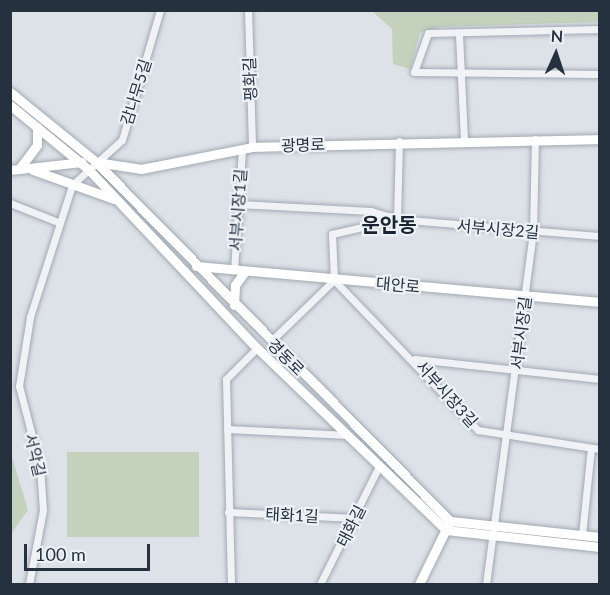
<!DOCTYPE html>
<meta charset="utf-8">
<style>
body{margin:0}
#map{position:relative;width:610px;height:595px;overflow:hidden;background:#dde2e8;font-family:Lato,"Noto Sans KR",sans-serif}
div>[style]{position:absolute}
.green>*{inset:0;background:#c4d2bd;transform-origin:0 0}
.roads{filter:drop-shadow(0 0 2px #a2a9b2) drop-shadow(0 0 2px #a2a9b2)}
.street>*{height:7px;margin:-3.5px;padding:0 3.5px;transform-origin:3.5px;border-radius:3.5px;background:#f0f2f6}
.secondary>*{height:9px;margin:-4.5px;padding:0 4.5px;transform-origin:4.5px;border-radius:4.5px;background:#fff}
span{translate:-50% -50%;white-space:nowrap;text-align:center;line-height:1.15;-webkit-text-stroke:4.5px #ecf1f5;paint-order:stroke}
.street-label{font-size:16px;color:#25313f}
.quarter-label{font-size:20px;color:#182230;font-weight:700}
.frame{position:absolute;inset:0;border:12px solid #25313f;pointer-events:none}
.north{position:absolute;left:526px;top:24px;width:60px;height:60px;-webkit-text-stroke:4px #ecf1f5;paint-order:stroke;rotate:3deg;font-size:16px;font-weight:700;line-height:24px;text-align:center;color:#25313f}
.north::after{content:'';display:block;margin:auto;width:21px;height:27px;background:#25313f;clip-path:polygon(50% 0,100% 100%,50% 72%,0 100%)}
.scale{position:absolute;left:24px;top:544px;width:126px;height:27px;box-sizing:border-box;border:3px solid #25313f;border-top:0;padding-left:8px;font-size:18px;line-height:21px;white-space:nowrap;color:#25313f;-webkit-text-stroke:4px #ecf1f5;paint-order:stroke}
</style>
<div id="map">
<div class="green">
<i style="clip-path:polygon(599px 10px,598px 22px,439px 27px,420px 33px,410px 69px,393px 64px,392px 29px,372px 11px)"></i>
<i style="left:67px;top:452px;width:132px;height:85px"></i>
<i style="clip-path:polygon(11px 454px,28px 510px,11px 534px)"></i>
</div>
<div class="roads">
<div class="street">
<i style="left:248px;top:10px;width:137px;rotate:88.3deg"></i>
<i style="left:600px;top:29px;width:172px;rotate:178.7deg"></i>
<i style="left:428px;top:33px;width:41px;rotate:109.7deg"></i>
<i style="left:414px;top:72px;width:186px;rotate:0.6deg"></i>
<i style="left:459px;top:34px;width:106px;rotate:87.3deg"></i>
<i style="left:10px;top:203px;width:52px;rotate:21.6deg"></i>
<i style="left:238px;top:204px;width:133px;rotate:3deg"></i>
<i style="left:371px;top:211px;width:27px;rotate:17deg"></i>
<i style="left:397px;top:219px;width:78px;rotate:-88.5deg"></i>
<i style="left:234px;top:270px;width:121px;rotate:-86.2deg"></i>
<i style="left:334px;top:280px;width:208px;rotate:46.2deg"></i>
<i style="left:478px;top:430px;width:123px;rotate:8.9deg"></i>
<i style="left:334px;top:280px;width:46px;rotate:-92.5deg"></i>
<i style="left:332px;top:234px;width:67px;rotate:-13deg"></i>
<i style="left:397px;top:219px;width:204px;rotate:4.8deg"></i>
<i style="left:271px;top:341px;width:88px;rotate:-44.1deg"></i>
<i style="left:415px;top:359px;width:186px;rotate:6.2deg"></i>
<i style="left:227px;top:429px;width:121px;rotate:2.8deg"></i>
<i style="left:228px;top:512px;width:128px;rotate:2.7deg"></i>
<i style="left:582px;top:535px;width:87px;rotate:-84.1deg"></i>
<i style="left:29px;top:584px;width:75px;rotate:-79.3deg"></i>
<i style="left:43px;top:510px;width:43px;rotate:-94deg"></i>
<i style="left:40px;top:467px;width:84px;rotate:-104.5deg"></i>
<i style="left:19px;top:386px;width:70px;rotate:-80.9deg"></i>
<i style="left:30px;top:317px;width:139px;rotate:-72.3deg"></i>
<i style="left:72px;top:185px;width:67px;rotate:-42deg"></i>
<i style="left:122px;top:140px;width:135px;rotate:-73.7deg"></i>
<i style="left:231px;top:584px;width:205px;rotate:-91.4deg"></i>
<i style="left:226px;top:379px;width:44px;rotate:-45deg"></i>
<i style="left:320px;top:584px;width:132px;rotate:-63.4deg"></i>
<i style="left:486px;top:584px;width:354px;rotate:-82.4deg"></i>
<i style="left:533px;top:233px;width:94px;rotate:-88.8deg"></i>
</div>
<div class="secondary">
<i style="left:10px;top:92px;width:111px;rotate:39.1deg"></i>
<i style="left:96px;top:162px;width:504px;rotate:45.4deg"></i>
<i style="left:450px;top:521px;width:151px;rotate:6.1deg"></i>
<i style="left:10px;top:105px;width:102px;rotate:39.4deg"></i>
<i style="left:89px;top:170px;width:245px;rotate:46.7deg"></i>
<i style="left:257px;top:348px;width:262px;rotate:43.9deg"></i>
<i style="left:446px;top:530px;width:155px;rotate:6.3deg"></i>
<i style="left:96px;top:162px;width:46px;rotate:8.8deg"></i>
<i style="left:141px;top:169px;width:113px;rotate:-11.2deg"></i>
<i style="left:252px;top:147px;width:348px;rotate:-1.3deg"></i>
<i style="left:19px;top:169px;width:30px;rotate:-53deg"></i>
<i style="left:37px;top:145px;width:18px;rotate:-90deg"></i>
<i style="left:10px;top:170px;width:72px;rotate:-6.3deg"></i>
<i style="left:33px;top:170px;width:86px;rotate:19.7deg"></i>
<i style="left:196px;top:266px;width:406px;rotate:5.1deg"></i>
<i style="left:234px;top:305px;width:20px;rotate:-87deg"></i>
<i style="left:235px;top:285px;width:17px;rotate:-54deg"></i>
<i style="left:419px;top:584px;width:66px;rotate:-63.8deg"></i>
</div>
</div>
<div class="street-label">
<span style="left:250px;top:79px;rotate:-92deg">평화길</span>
<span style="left:136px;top:92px;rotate:-73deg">감나무5길</span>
<span style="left:303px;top:145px;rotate:-2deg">광명로</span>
<span style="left:238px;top:210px;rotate:-86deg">서부시장1길</span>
<span style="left:498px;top:229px;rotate:5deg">서부시장2길</span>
<span style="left:398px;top:285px;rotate:5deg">대안로</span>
<span style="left:521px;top:333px;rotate:-83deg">서부시장길</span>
<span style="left:286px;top:357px;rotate:45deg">경동로</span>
<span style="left:447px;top:394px;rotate:48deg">서부시장3길</span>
<span style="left:35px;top:455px;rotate:77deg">서악길</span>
<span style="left:292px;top:515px;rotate:3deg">태화1길</span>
<span style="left:351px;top:526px;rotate:-63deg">태화길</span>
</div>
<div class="quarter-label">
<span style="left:389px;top:224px">운안동</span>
</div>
<div class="frame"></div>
<div class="north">N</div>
<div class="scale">100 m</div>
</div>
